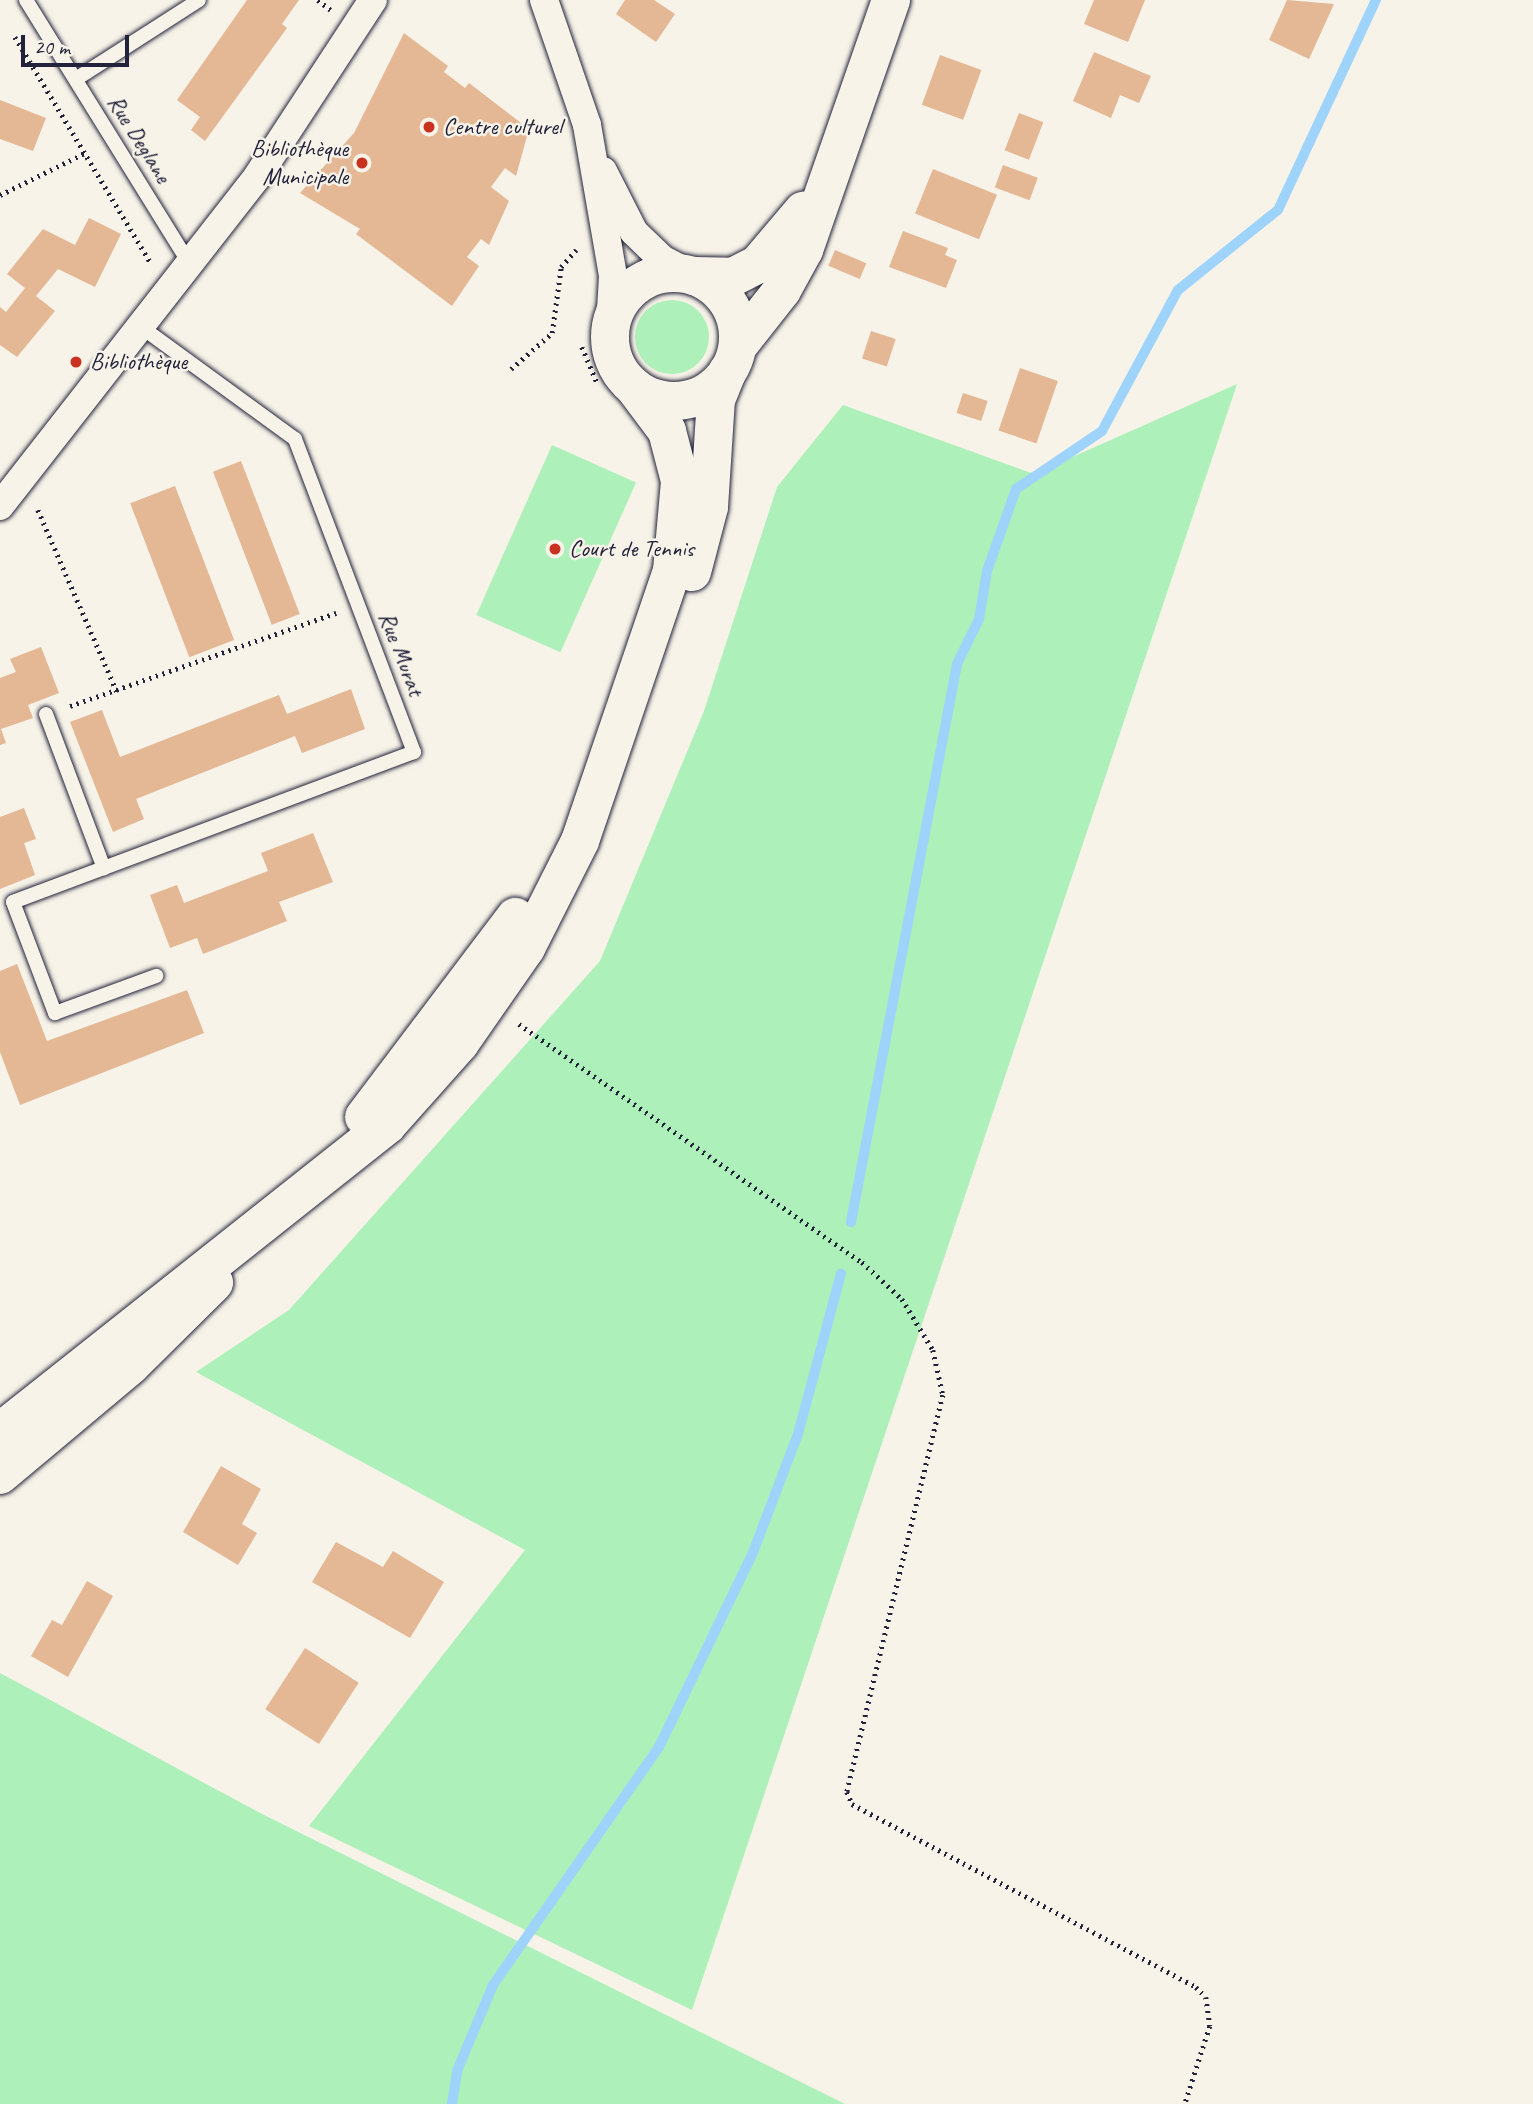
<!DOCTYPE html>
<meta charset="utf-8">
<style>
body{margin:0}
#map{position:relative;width:1533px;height:2104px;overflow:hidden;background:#f7f3e8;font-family:Caveat,sans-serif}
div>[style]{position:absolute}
.green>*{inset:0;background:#adf0b9;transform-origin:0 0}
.round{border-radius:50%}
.stream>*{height:10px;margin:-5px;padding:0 5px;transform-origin:5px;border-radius:5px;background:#9ed3fc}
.building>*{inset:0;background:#e4b795;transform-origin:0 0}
.path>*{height:4.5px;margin-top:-2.25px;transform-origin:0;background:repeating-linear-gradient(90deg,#22223b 0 2px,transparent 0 7px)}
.roads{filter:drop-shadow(0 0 2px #22223b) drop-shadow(0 0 2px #22223b)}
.lane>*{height:14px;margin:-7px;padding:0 7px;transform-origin:7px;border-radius:7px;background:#f7f3e8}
.street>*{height:28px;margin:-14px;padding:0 14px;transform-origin:14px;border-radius:14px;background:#f7f3e8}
.secondary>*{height:38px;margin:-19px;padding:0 19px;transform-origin:19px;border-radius:19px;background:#f7f3e8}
.secondary>.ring{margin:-19px;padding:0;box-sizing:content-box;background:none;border:38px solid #f7f3e8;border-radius:50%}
.dots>*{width:19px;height:19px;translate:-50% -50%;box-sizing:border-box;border:4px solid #f7f3e8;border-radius:50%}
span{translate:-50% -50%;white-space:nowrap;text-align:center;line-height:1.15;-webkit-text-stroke:5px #f7f3e8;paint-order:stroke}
.poi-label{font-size:24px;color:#22223b}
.left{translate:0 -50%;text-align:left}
.right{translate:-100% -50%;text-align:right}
.street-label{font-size:24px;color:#22223b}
.scale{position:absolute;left:21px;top:35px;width:108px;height:32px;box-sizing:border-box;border:4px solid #22223b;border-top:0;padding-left:9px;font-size:21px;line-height:24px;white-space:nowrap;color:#22223b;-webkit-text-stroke:5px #f7f3e8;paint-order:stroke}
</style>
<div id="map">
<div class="green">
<i class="round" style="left:635px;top:300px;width:74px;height:74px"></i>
<i style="clip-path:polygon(1237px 384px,692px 2010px,309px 1826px,525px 1550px,196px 1372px,289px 1310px,600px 961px,704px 711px,777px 487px,843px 405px,1034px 474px)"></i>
<i style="left:552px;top:445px;width:92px;height:186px;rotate:24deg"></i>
<i style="clip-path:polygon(0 1673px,260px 1813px,845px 2104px,0 2104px)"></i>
</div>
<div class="stream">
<i style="left:851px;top:1222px;width:568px;rotate:-79.24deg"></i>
<i style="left:957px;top:664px;width:50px;rotate:-63.9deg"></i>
<i style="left:979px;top:619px;width:49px;rotate:-80.5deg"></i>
<i style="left:987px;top:571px;width:87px;rotate:-70.5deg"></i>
<i style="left:1016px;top:489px;width:104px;rotate:-34deg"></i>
<i style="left:1102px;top:431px;width:160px;rotate:-61.7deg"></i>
<i style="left:1178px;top:290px;width:128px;rotate:-38.7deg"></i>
<i style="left:1278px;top:210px;width:232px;rotate:-65deg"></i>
<i style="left:452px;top:2104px;width:33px;rotate:-81deg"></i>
<i style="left:457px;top:2071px;width:93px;rotate:-67.3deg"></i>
<i style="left:493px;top:1985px;width:290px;rotate:-55.1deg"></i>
<i style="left:659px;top:1747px;width:213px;rotate:-64.2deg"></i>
<i style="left:752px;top:1555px;width:129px;rotate:-69.2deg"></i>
<i style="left:798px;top:1434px;width:166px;rotate:-75deg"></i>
</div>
<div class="building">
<i style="clip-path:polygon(247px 0,299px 0,282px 24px,287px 28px,205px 141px,191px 130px,200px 117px,177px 100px)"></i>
<i style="clip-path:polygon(625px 0,654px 0,675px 14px,656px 42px,616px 14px)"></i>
<i style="clip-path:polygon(1094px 0,1145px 0,1128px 42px,1084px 24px)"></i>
<i style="clip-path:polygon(1287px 0,1334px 4px,1309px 59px,1269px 40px)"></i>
<i style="clip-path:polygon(404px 33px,448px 66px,444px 72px,465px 88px,469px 83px,529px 129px,516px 176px,505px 168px,491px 187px,509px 201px,489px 245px,481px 239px,467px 257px,479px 266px,452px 306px,356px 234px,360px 229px,300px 193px,354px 133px)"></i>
<i style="clip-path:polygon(1094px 52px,1151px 76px,1139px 103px,1120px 95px,1111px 118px,1073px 101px)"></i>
<i style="left:940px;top:55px;width:44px;height:53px;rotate:20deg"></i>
<i style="clip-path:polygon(0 100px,46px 118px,33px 151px,0 139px)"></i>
<i style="left:1019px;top:113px;width:26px;height:40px;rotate:21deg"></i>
<i style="left:1003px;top:165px;width:37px;height:24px;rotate:20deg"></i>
<i style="left:933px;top:169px;width:69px;height:48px;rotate:22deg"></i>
<i style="clip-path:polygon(89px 218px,121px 234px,95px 287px,58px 269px,36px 296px,55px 311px,17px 357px,0 345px,0 307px,6px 312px,25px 288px,7px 274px,43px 229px,75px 245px)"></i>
<i style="clip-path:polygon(903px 231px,948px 248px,945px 255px,957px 260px,946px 288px,889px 267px)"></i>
<i style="left:835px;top:250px;width:34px;height:17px;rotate:23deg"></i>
<i style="left:871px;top:331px;width:26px;height:29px;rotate:18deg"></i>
<i style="left:1020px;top:368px;width:40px;height:66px;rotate:19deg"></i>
<i style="left:963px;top:393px;width:26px;height:21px;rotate:18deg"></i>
<i style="left:241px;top:461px;width:164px;height:30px;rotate:69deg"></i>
<i style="left:175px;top:486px;width:165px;height:48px;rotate:69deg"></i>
<i style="clip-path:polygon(41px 647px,59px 693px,28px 705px,33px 718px,1px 729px,6px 743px,0 745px,0 678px,16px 672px,10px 659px)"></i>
<i style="clip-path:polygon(351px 689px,365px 729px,302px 753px,295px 736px,136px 799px,144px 819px,113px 832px,70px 722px,102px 710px,120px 757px,279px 695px,287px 714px)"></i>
<i style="clip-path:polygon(24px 808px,36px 839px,24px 843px,35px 875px,0 889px,0 817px)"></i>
<i style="clip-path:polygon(313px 833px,333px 882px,279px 902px,287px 921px,203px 954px,197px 938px,170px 948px,150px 895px,177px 885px,184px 903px,268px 871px,261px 853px)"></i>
<i style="clip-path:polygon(17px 964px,47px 1041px,187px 990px,204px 1033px,20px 1105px,0 1052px,0 971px)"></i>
<i style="clip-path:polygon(221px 1466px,261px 1489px,242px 1524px,257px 1533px,238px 1565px,183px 1532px)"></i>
<i style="clip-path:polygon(336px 1542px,383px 1567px,393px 1551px,444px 1582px,410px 1638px,312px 1582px)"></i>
<i style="clip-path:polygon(87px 1581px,113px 1596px,68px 1677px,31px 1656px,52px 1620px,62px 1625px)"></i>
<i style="left:305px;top:1648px;width:64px;height:73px;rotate:33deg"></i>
</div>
<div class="path">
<i style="left:318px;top:0;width:16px;rotate:38deg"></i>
<i style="left:15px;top:37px;width:264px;rotate:59deg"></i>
<i style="left:0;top:195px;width:95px;rotate:-26.3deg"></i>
<i style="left:582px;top:347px;width:39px;rotate:67deg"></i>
<i style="left:511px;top:369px;width:55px;rotate:-41.3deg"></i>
<i style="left:552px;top:333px;width:67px;rotate:-82.2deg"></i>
<i style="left:561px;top:267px;width:23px;rotate:-49deg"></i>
<i style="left:38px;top:510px;width:198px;rotate:66.5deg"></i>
<i style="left:70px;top:706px;width:282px;rotate:-19.3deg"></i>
<i style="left:519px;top:1024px;width:417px;rotate:34.8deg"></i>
<i style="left:862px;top:1262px;width:54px;rotate:42.8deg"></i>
<i style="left:902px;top:1299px;width:60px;rotate:58.7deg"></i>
<i style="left:933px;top:1350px;width:46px;rotate:77.5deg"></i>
<i style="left:943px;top:1395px;width:408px;rotate:103.6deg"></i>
<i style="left:847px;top:1792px;width:13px;rotate:67deg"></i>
<i style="left:852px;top:1804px;width:390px;rotate:28deg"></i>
<i style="left:1196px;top:1987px;width:14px;rotate:45deg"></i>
<i style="left:1206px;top:1997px;width:29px;rotate:82deg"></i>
<i style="left:1210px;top:2026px;width:82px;rotate:107.8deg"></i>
</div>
<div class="roads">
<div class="lane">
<i style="left:26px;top:0;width:313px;rotate:58.2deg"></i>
<i style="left:76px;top:79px;width:146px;rotate:-32.7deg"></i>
<i style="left:144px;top:329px;width:187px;rotate:36.1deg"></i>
<i style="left:295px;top:439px;width:335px;rotate:69.2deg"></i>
<i style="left:414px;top:752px;width:428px;rotate:159.5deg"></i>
<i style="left:13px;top:902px;width:119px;rotate:69.3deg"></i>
<i style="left:55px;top:1013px;width:108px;rotate:-20.1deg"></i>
<i style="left:46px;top:714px;width:165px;rotate:69.4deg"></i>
</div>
<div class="street">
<i style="left:544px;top:0;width:132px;rotate:71deg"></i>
<i style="left:587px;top:125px;width:153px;rotate:80.2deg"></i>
<i style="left:613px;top:276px;width:52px;rotate:93.3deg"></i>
<i style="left:603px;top:171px;width:68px;rotate:63.1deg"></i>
<i style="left:634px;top:232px;width:39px;rotate:44deg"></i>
<i style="left:662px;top:259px;width:36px;rotate:28deg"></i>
<i style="left:0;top:506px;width:421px;rotate:-52deg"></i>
<i style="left:259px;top:174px;width:208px;rotate:-56.8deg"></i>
</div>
<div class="secondary">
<i class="ring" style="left:610px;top:273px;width:90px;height:90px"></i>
<i style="left:694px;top:276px;width:39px;rotate:1deg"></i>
<i style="left:733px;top:277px;width:28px;rotate:-27deg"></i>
<i style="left:758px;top:264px;width:70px;rotate:-49.7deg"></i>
<i style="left:738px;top:346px;width:71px;rotate:-51.8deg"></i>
<i style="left:782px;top:290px;width:46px;rotate:-61.2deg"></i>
<i style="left:804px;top:250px;width:265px;rotate:-70.8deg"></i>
<i style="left:692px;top:572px;width:67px;rotate:-75.3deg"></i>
<i style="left:709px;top:507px;width:107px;rotate:-86.3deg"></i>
<i style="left:716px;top:400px;width:31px;rotate:-68deg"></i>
<i style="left:364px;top:1117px;width:251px;rotate:-52.9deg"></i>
<i style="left:0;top:1432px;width:494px;rotate:-38.4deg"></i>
<i style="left:387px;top:1125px;width:110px;rotate:-48.3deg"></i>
<i style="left:460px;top:1043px;width:116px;rotate:-55.2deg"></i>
<i style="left:526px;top:948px;width:120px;rotate:-63.2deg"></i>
<i style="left:580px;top:841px;width:285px;rotate:-71.2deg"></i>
<i style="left:672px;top:571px;width:90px;rotate:-84.9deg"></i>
<i style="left:680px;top:481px;width:52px;rotate:-104.6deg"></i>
<i style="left:667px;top:431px;width:55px;rotate:-126.9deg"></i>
<i style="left:0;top:1475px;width:171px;rotate:-40deg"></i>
<i style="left:131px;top:1365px;width:117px;rotate:-44.7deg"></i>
</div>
</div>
<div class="dots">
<i style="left:429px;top:127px;background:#c8321e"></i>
<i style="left:362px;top:163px;background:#c8321e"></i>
<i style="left:76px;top:362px;background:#c8321e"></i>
<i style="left:555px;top:549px;background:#c8321e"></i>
</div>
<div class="poi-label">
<span class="left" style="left:443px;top:127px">Centre culturel</span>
<span class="right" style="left:348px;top:163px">Bibliothèque<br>Municipale</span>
<span class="left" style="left:90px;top:362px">Bibliothèque</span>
<span class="left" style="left:569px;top:549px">Court de Tennis</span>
</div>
<div class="street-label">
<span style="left:139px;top:139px;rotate:58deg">Rue Deglane</span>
<span style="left:401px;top:654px;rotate:69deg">Rue Murat</span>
</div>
<div class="scale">20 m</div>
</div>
